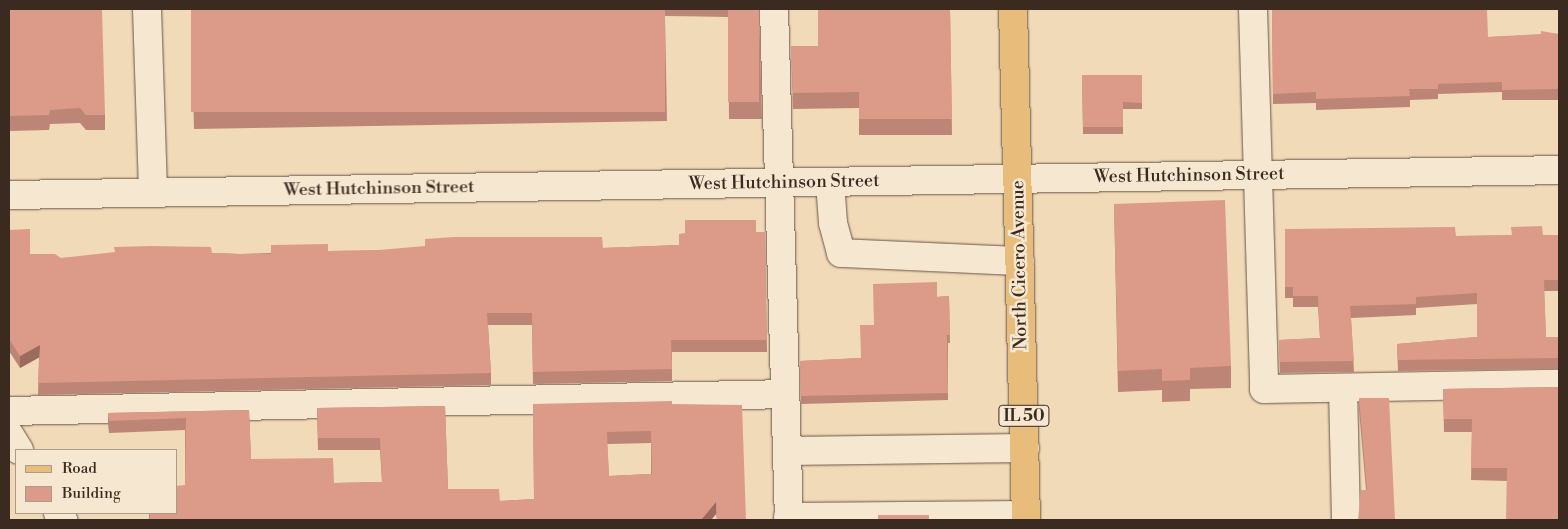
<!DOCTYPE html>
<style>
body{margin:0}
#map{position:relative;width:1568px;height:529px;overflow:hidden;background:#f1dab8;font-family:"Libre Bodoni",serif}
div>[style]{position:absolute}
.roads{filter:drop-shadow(0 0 1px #685646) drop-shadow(0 0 1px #685646)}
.minor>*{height:28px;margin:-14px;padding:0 14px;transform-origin:14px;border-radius:14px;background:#f6e7d1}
.major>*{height:28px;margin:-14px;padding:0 14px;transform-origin:14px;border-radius:14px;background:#e8bd7c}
.wall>*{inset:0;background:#bd8575}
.shaded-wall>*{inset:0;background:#9a6c5f}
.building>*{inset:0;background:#dc9b88;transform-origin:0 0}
span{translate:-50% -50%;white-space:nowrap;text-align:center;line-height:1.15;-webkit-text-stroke:5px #f6e7d1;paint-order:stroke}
.shield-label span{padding:1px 4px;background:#f6e7d1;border:1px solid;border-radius:4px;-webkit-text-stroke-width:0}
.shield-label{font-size:16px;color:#3b2a20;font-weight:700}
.street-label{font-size:18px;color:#3b2a20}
.frame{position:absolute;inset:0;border:10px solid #3b2a20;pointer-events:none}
.legend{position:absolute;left:15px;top:449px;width:162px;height:65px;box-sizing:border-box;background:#f6e7d1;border:1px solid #ab9b8a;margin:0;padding:6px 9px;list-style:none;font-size:15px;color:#3b2a20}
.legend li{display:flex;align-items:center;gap:10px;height:25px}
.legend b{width:25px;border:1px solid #ab9b8a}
</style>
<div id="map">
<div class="roads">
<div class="minor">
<i style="left:147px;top:9px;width:184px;rotate:88.1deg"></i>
<i style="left:774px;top:9px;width:511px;rotate:88.32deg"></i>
<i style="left:1253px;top:9px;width:380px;rotate:88.3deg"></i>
<i style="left:1264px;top:389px;width:295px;rotate:-1deg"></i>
<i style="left:830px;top:182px;width:41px;rotate:85.8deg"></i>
<i style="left:833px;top:223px;width:31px;rotate:75deg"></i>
<i style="left:841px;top:253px;width:179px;rotate:2.6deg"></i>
<i style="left:9px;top:195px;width:1550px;rotate:-0.92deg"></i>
<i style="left:1343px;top:388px;width:132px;rotate:88.7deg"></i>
<i style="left:9px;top:411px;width:776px;rotate:-1.25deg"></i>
<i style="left:9px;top:434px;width:19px;rotate:58deg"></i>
<i style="left:787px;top:451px;width:238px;rotate:-0.7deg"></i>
<i style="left:58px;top:513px;width:9px;rotate:54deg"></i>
<i style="left:788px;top:517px;width:238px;rotate:-0.5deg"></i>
</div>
<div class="major">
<i style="left:1013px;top:9px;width:511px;rotate:88.54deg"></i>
</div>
</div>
<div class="wall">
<i style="clip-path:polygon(9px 9px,105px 115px,105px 130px,86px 130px,80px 123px,50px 124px,49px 130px,9px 131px)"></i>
<i style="clip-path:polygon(191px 9px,759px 9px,762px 119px,729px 119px,728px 17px,665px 16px,667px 121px,194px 129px)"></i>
<i style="clip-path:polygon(950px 9px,952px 135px,859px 135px,859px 108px,793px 109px,791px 46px,818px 46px)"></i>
<i style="clip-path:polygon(1272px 9px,1488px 37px,1559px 34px,1559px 100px,1502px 100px,1502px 92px,1438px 94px,1438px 99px,1410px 100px,1410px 107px,1316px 110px,1316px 103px,1273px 104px)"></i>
<i style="clip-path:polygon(1082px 75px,1142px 75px,1142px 109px,1123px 109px,1123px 134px,1083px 134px)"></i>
<i style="clip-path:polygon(1114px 204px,1231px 366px,1231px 388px,1190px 389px,1190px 401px,1162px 402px,1162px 390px,1118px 392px)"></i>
<i style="clip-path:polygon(1285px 229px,1456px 236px,1559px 235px,1559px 291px,1544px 291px,1546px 337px,1559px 337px,1559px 369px,1398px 371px,1397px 344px,1477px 337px,1477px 304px,1416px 308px,1416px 315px,1351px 318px,1354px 372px,1280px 373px,1279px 340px,1320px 338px,1318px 307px,1293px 307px,1293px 298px,1285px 298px)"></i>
<i style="clip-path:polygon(9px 230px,30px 254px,61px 258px,212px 253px,240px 254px,328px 251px,603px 248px,679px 245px,756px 232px,765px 232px,767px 352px,672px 352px,672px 381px,533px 384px,532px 325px,488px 325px,491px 373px,491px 385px,38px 395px,39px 357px,20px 368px,9px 351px)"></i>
<i style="clip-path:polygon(949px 296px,950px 343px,948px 343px,948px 400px,801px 404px,800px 361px,861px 358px,874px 325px,937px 297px)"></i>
<i style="clip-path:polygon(1559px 387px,1507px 481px,1471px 480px,1472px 432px,1444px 432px,1443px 389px)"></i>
<i style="clip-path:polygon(1359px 398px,1395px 520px,1366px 490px,1359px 410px)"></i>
<i style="clip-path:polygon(evenodd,533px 404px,672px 404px,746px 520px,717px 520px,716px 514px,711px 520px,149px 520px,149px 513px,176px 513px,185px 485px,185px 430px,109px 433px,108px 424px,108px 413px,249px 410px,251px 459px,334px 483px,382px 482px,380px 450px,318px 450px,317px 408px,445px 406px,448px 489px,500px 501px,534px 499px,533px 404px,651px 443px,651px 474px,609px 476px,607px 444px,651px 443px)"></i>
</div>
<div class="shaded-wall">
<i style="clip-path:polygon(40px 345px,40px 357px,20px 368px,20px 356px)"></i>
<i style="clip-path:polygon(716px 502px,716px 514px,711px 520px,701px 520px)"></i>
</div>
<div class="building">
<i style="clip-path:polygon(9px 9px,102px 9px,105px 115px,86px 115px,80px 108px,50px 110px,49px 115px,9px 116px)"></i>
<i style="left:191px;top:9px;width:474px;height:103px"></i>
<i style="left:728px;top:9px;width:31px;height:93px"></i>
<i style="clip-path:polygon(818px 9px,950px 9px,952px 119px,859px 119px,859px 92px,793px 93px,791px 46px,818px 46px)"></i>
<i style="clip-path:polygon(1272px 9px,1487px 9px,1488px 37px,1541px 34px,1541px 31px,1559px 34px,1559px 89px,1502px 90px,1502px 82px,1438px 84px,1438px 89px,1409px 89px,1410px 96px,1316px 99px,1316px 92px,1273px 94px)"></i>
<i style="clip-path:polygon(1082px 75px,1142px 75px,1142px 103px,1123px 102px,1123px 127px,1083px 127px)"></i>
<i style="clip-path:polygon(1225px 200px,1231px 366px,1190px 368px,1190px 380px,1162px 381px,1162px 369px,1118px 371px,1114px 204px)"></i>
<i style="clip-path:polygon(685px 220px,756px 220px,756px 232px,765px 232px,767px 340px,671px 340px,672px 369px,533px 372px,532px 313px,487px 313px,491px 373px,38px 383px,40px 345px,20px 356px,9px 339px,9px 230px,30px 229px,30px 254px,55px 254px,61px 258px,115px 252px,114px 247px,151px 246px,211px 247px,212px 253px,240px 254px,271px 254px,271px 245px,328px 244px,328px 251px,379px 250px,425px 246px,425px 239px,455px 237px,602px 237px,603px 248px,679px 245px,679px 234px,685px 233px)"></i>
<i style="clip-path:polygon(1542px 226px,1543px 235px,1559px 235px,1559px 280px,1544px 280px,1546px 337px,1559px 337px,1559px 358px,1398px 360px,1397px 344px,1477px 337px,1477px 293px,1416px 297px,1416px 304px,1350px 306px,1354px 361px,1280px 362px,1279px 340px,1320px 338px,1318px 296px,1293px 296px,1293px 287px,1285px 287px,1285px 229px,1455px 227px,1456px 236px,1512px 235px,1511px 227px)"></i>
<i style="clip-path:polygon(937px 282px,937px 297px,949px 296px,950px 335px,947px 335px,948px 393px,801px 396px,800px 361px,861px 358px,860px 325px,874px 325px,873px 284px)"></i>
<i style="clip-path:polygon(1559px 387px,1559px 520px,1506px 520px,1507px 468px,1471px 468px,1472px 419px,1444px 419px,1443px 389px)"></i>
<i style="clip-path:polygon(1359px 398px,1389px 398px,1395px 520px,1358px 520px,1361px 490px,1367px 490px)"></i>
<i style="clip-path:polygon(evenodd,672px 401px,672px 404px,742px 405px,746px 520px,717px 520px,716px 502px,701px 520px,150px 520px,150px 513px,176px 513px,176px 486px,185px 485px,186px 418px,109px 421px,108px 413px,249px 410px,251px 459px,333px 458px,334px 483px,382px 482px,380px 438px,318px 438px,317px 408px,445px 406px,448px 489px,499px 489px,500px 501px,534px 499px,533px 404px,672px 401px,651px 431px,652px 474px,609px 476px,607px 432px,651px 431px)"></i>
<i style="left:878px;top:515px;width:51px;height:5px"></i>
</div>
<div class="shield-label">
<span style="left:1024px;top:416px">IL 50</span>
</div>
<div class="street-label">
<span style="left:1189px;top:176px;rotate:-1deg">West Hutchinson Street</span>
<span style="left:784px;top:183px;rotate:-1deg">West Hutchinson Street</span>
<span style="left:379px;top:189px;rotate:-1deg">West Hutchinson Street</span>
<span style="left:1020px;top:265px;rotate:-91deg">North Cicero Avenue</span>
</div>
<div class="frame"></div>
<ul class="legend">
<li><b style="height:6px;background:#e8bd7c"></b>Road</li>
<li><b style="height:14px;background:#dc9b88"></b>Building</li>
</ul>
</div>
